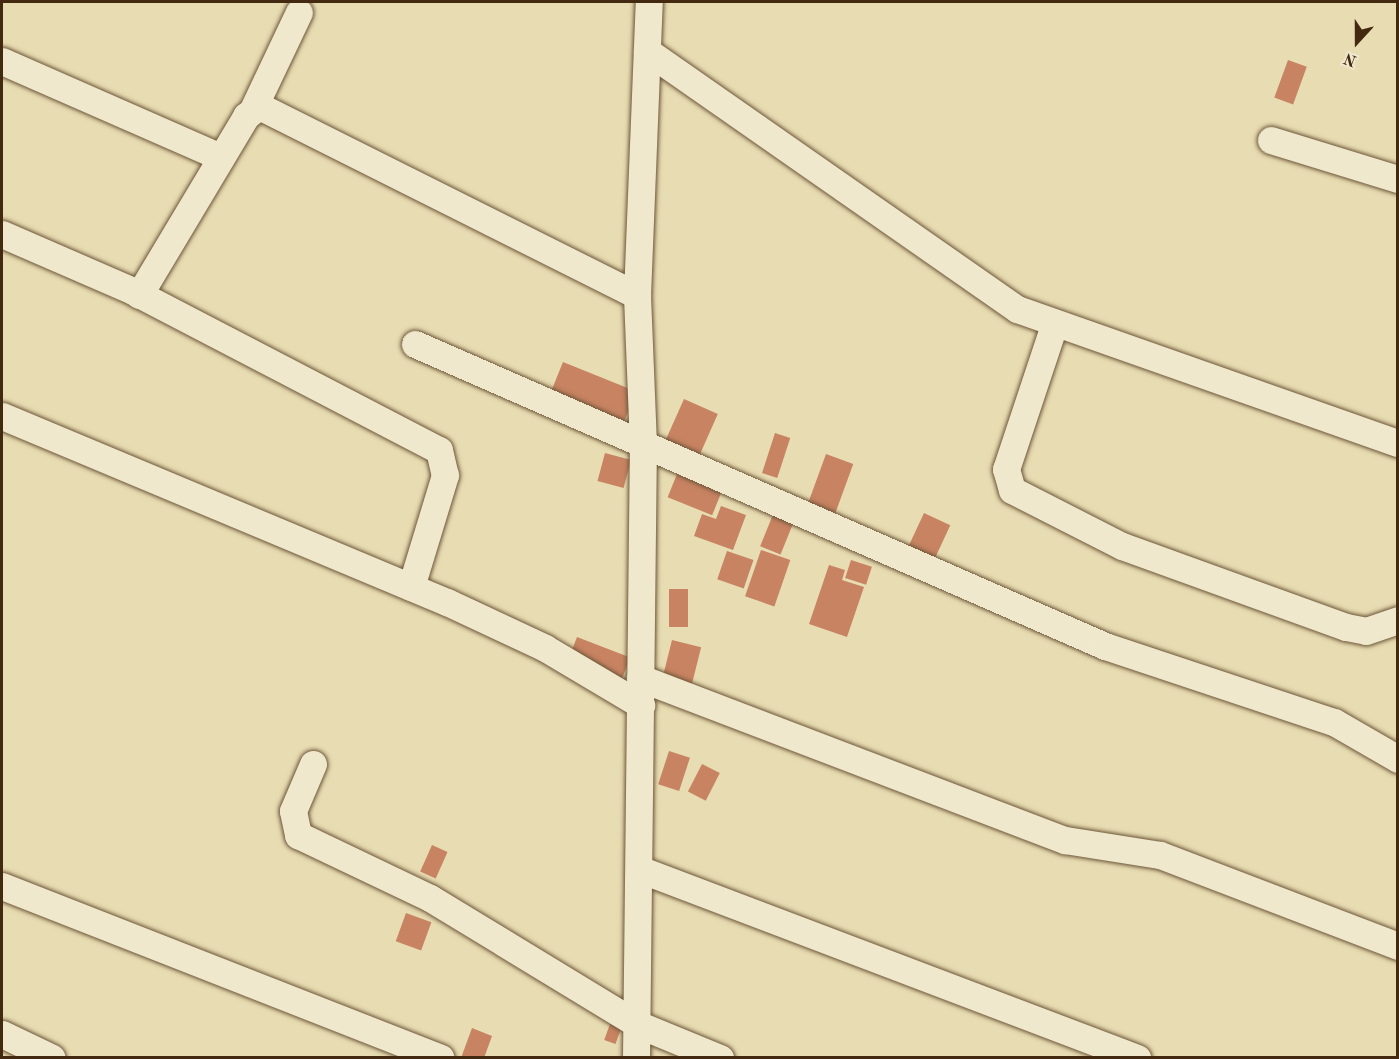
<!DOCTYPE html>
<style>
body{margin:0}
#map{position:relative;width:1399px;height:1059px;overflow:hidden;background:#e8dcb2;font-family:"Old Standard TT",serif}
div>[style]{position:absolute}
.building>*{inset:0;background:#c78362;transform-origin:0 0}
.roads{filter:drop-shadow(0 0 2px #6c5638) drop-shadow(0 0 2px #6c5638)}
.minor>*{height:27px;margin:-13.5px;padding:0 13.5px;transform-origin:13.5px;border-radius:13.5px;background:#f0e8cd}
span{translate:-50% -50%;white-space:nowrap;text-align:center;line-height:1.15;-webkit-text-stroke:4.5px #f0e8cd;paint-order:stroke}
.frame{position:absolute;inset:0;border:3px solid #422910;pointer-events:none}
.north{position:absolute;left:1327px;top:12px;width:60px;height:60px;-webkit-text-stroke:4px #f0e8cd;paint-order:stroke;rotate:201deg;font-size:16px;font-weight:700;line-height:24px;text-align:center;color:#422910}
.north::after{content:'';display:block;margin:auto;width:21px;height:27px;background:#422910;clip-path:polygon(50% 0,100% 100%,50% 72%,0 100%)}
</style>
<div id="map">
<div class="building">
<i style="left:1288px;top:60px;width:20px;height:40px;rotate:20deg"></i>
<i style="left:563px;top:362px;width:79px;height:44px;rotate:22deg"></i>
<i style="left:684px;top:399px;width:37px;height:45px;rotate:24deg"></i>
<i style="left:775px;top:433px;width:16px;height:42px;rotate:18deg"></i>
<i style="left:605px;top:453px;width:27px;height:29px;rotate:15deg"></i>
<i style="left:826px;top:454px;width:29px;height:54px;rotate:20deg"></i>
<i style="left:677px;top:474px;width:48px;height:25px;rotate:22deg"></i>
<i style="clip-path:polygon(721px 506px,746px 515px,733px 550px,694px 536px,702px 514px,716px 519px)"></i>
<i style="left:774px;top:512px;width:22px;height:37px;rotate:22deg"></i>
<i style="left:924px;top:513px;width:29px;height:40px;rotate:25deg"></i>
<i style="left:761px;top:550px;width:31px;height:49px;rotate:19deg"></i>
<i style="left:727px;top:551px;width:28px;height:30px;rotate:19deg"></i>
<i style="left:851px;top:560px;width:22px;height:19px;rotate:18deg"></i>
<i style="clip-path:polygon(829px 565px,845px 570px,842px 580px,864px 587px,847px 637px,809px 624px)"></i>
<i style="left:669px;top:589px;width:19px;height:38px"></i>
<i style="left:577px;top:637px;width:57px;height:27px;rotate:21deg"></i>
<i style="left:672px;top:640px;width:30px;height:41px;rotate:14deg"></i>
<i style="left:669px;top:751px;width:22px;height:35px;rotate:18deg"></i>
<i style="left:702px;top:764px;width:20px;height:31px;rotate:27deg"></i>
<i style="left:432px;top:845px;width:17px;height:29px;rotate:24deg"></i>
<i style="left:406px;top:913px;width:27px;height:30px;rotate:20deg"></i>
<i style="left:610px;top:1024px;width:12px;height:17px;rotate:20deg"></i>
<i style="clip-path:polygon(472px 1028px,492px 1036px,484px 1058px,461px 1058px)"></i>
</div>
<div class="roads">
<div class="minor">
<i style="left:647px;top:51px;width:451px;rotate:34.9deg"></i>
<i style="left:1017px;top:309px;width:404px;rotate:19.4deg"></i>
<i style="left:2px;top:61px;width:239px;rotate:23.7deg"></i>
<i style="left:253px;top:109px;width:107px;rotate:-64.6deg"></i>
<i style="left:1271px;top:140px;width:133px;rotate:17.1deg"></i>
<i style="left:2px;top:234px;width:143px;rotate:23.5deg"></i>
<i style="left:133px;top:291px;width:345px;rotate:27.5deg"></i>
<i style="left:439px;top:450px;width:26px;rotate:77deg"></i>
<i style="left:445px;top:475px;width:117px;rotate:106.9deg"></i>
<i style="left:139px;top:295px;width:209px;rotate:-59.1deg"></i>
<i style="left:246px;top:116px;width:16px;rotate:-38deg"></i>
<i style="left:259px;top:106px;width:423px;rotate:26.6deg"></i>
<i style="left:1054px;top:325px;width:152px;rotate:108.4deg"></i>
<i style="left:1006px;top:469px;width:22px;rotate:74deg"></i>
<i style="left:1012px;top:490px;width:123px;rotate:27deg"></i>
<i style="left:1122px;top:546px;width:238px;rotate:19.9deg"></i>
<i style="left:1346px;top:627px;width:20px;rotate:11deg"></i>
<i style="left:1366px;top:631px;width:34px;rotate:-19deg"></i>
<i style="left:415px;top:344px;width:753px;rotate:23.64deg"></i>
<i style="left:1105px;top:646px;width:241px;rotate:18.4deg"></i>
<i style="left:1334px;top:722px;width:74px;rotate:30deg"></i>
<i style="left:2px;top:416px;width:482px;rotate:22.7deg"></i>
<i style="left:447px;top:602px;width:108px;rotate:25.1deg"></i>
<i style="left:545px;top:648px;width:112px;rotate:30.7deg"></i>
<i style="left:640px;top:678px;width:455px;rotate:20.9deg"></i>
<i style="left:1065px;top:840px;width:96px;rotate:9deg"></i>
<i style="left:1160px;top:855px;width:255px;rotate:20.9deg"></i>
<i style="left:313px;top:764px;width:51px;rotate:113.1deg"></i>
<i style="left:293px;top:811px;width:25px;rotate:78deg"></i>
<i style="left:298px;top:835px;width:146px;rotate:25.5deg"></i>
<i style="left:430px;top:898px;width:242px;rotate:31.3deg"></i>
<i style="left:637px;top:1024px;width:90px;rotate:22.3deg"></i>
<i style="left:639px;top:869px;width:533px;rotate:20.78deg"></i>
<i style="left:2px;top:886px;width:471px;rotate:21.4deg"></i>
<i style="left:2px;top:1034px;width:55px;rotate:25.6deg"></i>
<i style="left:636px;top:1058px;width:613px;rotate:-89.35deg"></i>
<i style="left:643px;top:445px;width:150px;rotate:-92.3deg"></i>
<i style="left:637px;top:295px;width:293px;rotate:-87.7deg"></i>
</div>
</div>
<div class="frame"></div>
<div class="north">N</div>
</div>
